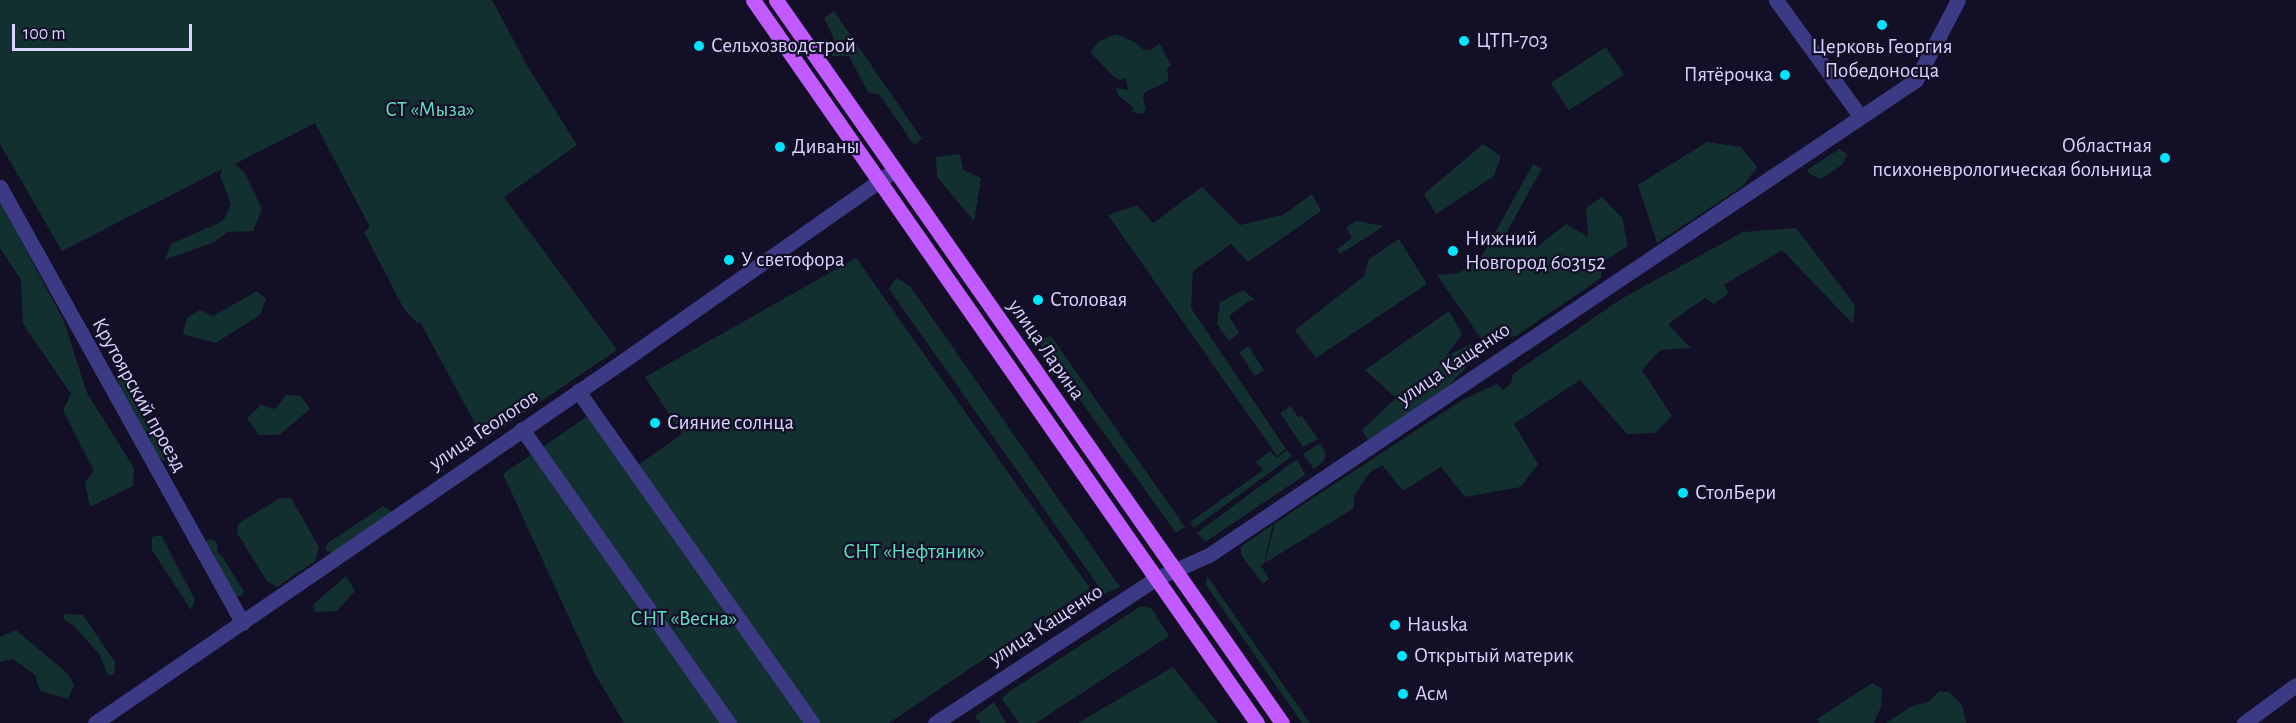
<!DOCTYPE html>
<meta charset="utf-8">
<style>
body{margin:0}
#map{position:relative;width:2296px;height:723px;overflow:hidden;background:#130f26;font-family:"Alegreya Sans",sans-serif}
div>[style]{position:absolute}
.green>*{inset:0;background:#12302f;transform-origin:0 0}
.minor>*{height:15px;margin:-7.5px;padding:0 7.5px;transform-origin:7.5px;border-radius:7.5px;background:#3d3a85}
.major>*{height:15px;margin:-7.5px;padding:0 7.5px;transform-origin:7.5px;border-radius:7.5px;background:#c25bff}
.dots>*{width:16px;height:16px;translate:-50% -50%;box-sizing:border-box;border:3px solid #130f26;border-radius:50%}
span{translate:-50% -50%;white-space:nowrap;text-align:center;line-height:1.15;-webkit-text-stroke:4.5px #130f26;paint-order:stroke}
.poi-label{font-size:21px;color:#d9d4ff}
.left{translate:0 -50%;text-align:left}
.right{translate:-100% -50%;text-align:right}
.park-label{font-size:21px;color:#5fe0c0}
.street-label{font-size:21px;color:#d9d4ff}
.scale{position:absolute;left:12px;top:24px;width:180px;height:27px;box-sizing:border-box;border:3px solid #d9d4ff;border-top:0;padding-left:8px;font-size:18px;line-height:21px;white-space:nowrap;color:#d9d4ff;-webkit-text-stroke:4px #130f26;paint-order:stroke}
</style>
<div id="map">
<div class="green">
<i style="clip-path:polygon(0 0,492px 0,528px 67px,577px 145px,504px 197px,617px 350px,484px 440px,420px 322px,418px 324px,404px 309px,364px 232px,370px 227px,315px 123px,235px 164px,245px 173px,262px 209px,253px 231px,228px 232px,214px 242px,165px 260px,171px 244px,223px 221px,231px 205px,220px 175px,222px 169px,62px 251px,0 144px)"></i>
<i style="clip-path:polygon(834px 11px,922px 139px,914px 145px,880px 95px,868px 92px,849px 56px,832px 56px,834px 39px,824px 18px)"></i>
<i style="clip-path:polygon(1116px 34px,1134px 42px,1144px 50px,1150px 50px,1160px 44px,1171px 65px,1167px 69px,1169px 81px,1145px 92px,1143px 98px,1146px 109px,1143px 114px,1131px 112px,1134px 108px,1118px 95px,1116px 88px,1128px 90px,1126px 78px,1120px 80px,1114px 77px,1090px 52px,1098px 42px)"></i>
<i style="left:1606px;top:47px;width:33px;height:66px;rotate:57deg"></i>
<i style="clip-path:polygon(1707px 142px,1741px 147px,1757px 167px,1743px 186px,1657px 243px,1638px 185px)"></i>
<i style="clip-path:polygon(1483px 144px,1501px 156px,1494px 176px,1436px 214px,1424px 194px)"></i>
<i style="clip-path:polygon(1839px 149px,1847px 154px,1842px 165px,1821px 179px,1811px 175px,1807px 170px)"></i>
<i style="clip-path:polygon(960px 154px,963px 170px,981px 178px,974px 221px,937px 177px,936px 157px)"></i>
<i style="left:1533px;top:164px;width:10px;height:135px;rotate:29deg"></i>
<i style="clip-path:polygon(1202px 187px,1240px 225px,1283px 215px,1312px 194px,1321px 211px,1248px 262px,1231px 244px,1193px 271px,1191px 308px,1286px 449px,1277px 456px,1108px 215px,1137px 205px,1153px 223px)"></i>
<i style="clip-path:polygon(1602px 197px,1622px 218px,1628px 246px,1603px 262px,1601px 278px,1516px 336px,1482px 340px,1437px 275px,1458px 273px,1514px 239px,1537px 247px,1566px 224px,1588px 237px,1586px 208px)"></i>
<i style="clip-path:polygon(0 201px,64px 321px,87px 393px,134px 468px,133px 486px,90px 507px,85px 482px,94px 471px,63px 410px,71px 394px,23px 324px,21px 280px,0 248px)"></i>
<i style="clip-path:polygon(1356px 221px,1384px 226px,1340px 254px,1337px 249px,1352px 238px,1346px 227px)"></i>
<i style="clip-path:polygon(1796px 228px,1855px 305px,1853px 324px,1782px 250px,1724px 285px,1729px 293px,1714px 304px,1705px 298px,1668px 324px,1691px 348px,1660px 350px,1642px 370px,1672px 416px,1655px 433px,1627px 434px,1580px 380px,1514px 424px,1538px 464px,1521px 487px,1465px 497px,1441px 467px,1403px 491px,1382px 465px,1370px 472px,1354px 496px,1354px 508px,1265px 563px,1275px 523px,1464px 399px,1497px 384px,1503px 390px,1511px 383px,1513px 374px,1621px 299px,1743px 232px)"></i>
<i style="clip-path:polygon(1399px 239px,1427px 284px,1316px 358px,1295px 330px,1364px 276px,1369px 259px)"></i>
<i style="clip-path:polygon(856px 258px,1090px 588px,889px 723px,624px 723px,595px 674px,503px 474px,598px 409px,635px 467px,682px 434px,645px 377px)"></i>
<i style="clip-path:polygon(896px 278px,910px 286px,1120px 587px,1104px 594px,889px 289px)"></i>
<i style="clip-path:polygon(1243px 290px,1255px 300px,1249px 301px,1229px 316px,1239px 333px,1229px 341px,1217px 324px,1220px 302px)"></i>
<i style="clip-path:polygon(257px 291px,266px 299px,260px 315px,216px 343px,183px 334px,187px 318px,200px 310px,213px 316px)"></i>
<i style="clip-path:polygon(1449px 311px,1462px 334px,1446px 356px,1471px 344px,1477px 356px,1442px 393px,1369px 442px,1362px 430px,1396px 398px,1365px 370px)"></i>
<i style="clip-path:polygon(1051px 336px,1185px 527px,1176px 533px,1037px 340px)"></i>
<i style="left:1248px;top:346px;width:29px;height:11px;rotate:56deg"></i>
<i style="clip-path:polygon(124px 375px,166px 462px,153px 454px,119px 395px,118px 378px)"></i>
<i style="clip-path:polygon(286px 395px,301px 396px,310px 409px,279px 435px,259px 435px,247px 418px,261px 405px,275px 409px)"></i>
<i style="clip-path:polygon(1291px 406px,1298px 417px,1302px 416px,1318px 439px,1303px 447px,1280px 413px)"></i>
<i style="clip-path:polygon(1320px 443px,1326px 454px,1323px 462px,1314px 469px,1303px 454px)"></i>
<i style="clip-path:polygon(1287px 450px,1292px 456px,1194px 528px,1190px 522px,1263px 470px,1256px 462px,1270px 451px,1277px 458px)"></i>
<i style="clip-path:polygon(1297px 459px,1305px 475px,1205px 542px,1197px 533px)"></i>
<i style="clip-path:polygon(280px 498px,291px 498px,319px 547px,315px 561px,277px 587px,267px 581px,237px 533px,238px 524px)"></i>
<i style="clip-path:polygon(383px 506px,390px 510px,391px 515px,334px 555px,325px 549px,328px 543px)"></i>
<i style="clip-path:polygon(1273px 524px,1264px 563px,1261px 566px,1269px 579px,1263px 584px,1241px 555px,1241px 547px)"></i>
<i style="clip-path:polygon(161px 535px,195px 600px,191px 610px,152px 550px,152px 537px)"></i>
<i style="clip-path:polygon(208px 539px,214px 540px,218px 546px,217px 552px,222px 556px,244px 592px,240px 597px,234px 594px,213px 559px,214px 553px,205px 544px)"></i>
<i style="clip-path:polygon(346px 576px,355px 591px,337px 611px,315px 612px,313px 605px)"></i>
<i style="clip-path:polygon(1207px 576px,1310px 723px,1302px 723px,1206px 585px)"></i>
<i style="clip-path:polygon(1141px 606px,1151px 608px,1169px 636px,1036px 723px,1019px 723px,1002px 699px,1007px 693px)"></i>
<i style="clip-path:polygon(64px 614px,83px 615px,115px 662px,114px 675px,107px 674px,100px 655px,73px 625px,64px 620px)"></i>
<i style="clip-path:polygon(16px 630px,68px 674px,74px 685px,68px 699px,40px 691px,35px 675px,13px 659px,0 662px,0 637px)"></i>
<i style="clip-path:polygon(1173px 667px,1218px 723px,1078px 723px)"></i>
<i style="clip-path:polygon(1872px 683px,1882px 689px,1881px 707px,1874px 723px,1819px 723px,1817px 719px)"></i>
<i style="clip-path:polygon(1940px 691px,1949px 692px,1962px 705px,1966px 723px,1886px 723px,1912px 706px,1928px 702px)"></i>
<i style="clip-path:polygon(994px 702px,1006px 723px,980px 723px,975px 716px)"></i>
</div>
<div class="minor">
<i style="left:1776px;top:0;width:143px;rotate:54.1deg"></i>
<i style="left:0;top:187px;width:499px;rotate:60.9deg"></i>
<i style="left:578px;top:391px;width:406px;rotate:54.8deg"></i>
<i style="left:522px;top:429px;width:360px;rotate:54.9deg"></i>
<i style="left:95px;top:723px;width:637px;rotate:-34.44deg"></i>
<i style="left:620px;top:363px;width:336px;rotate:-35.1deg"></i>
<i style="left:935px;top:723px;width:263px;rotate:-33.2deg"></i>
<i style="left:1155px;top:579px;width:59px;rotate:-24deg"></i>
<i style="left:1209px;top:555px;width:852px;rotate:-33.9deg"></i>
<i style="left:1916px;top:80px;width:90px;rotate:-62.3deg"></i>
<i style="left:2244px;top:723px;width:64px;rotate:-36.2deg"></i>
</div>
<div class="major">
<i style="left:753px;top:0;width:881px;rotate:55.12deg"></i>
<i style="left:776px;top:0;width:882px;rotate:55.01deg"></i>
</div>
<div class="dots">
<i style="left:1882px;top:25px;background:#00e5ff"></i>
<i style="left:1464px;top:41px;background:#00e5ff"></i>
<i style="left:699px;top:46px;background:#00e5ff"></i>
<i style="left:1785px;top:75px;background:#00e5ff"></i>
<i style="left:780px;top:147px;background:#00e5ff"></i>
<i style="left:2165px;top:158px;background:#00e5ff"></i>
<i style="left:1453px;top:251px;background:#00e5ff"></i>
<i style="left:729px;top:260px;background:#00e5ff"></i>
<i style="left:1038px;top:300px;background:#00e5ff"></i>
<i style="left:655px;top:423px;background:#00e5ff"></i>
<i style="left:1683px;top:493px;background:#00e5ff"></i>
<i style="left:1395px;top:625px;background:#00e5ff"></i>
<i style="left:1402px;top:656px;background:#00e5ff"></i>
<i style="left:1403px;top:694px;background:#00e5ff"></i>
</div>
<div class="poi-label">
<span class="left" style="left:1476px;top:41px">ЦТП-703</span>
<span class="left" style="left:711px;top:46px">Сельхозводстрой</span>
<span style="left:1882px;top:59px">Церковь Георгия<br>Победоносца</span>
<span class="right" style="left:1773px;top:75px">Пятёрочка</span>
<span class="right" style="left:2152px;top:158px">Областная<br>психоневрологическая больница</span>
<span class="left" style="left:792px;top:147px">Диваны</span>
<span class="left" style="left:1465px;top:251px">Нижний<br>Новгород 603152</span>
<span class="left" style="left:741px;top:260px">У светофора</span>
<span class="left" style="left:1050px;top:300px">Столовая</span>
<span class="left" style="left:667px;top:423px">Сияние солнца</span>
<span class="left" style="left:1695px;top:493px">СтолБери</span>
<span class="left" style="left:1407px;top:625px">Hauska</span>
<span class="left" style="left:1414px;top:656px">Открытый материк</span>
<span class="left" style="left:1415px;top:694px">Асм</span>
</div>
<div class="park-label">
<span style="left:430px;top:110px">СТ «Мыза»</span>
<span style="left:914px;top:552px">СНТ «Нефтяник»</span>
<span style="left:684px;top:619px">СНТ «Весна»</span>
</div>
<div class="street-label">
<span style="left:1046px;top:350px;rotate:55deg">улица Ларина</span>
<span style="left:1454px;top:364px;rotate:-34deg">улица Кащенко</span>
<span style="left:139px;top:395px;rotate:61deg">Крутоярский проезд</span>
<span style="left:484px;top:430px;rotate:-34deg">улица Геологов</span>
<span style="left:1046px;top:625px;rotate:-33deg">улица Кащенко</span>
</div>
<div class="scale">100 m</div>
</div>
